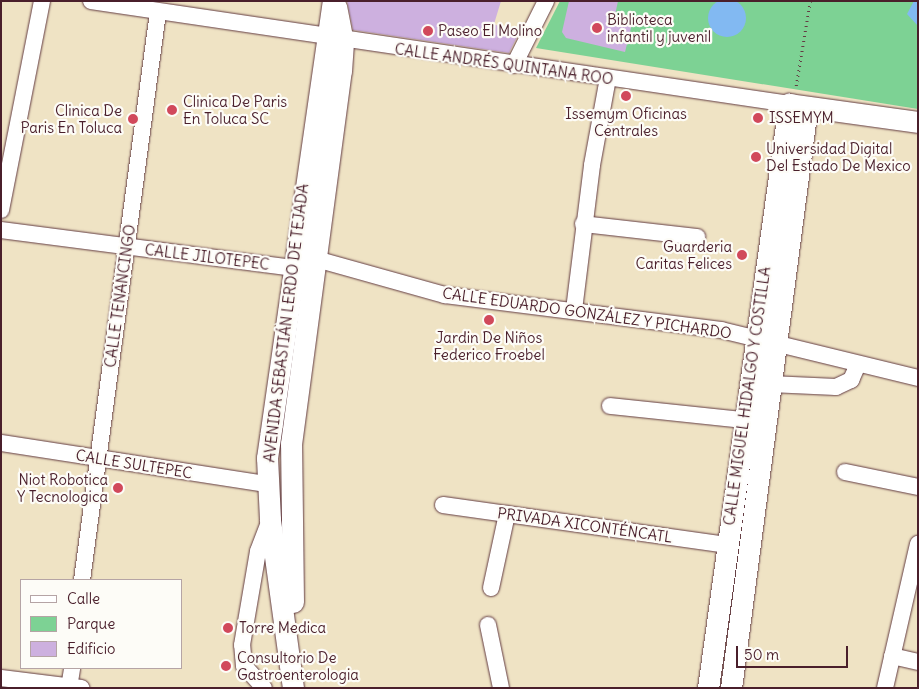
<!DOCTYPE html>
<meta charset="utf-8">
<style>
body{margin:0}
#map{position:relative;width:919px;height:689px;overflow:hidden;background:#efe3c4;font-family:Delius,sans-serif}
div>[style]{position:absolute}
.green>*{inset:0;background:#7dd294}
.water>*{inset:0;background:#82b9f2}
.round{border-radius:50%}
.building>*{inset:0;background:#cdb0df}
.path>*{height:2.5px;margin-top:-1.25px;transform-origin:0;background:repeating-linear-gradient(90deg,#633c42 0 1px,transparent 0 5px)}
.roads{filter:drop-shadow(0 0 1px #633c42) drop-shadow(0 0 1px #633c42)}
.minor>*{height:16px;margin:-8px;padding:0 8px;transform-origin:8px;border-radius:8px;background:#fff}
.major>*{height:21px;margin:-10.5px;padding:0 10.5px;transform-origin:10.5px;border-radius:10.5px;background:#fff}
.dots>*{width:14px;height:14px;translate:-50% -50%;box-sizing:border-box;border:2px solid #fdfcf7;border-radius:50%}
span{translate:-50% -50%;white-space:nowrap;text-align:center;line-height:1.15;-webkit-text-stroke:4.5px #fdfcf7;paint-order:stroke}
.poi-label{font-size:15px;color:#4a1f2b}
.left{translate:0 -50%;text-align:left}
.right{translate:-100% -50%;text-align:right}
.street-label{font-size:15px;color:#4a1f2b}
.frame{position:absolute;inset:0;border:2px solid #4a1f2b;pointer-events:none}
.legend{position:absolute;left:20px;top:579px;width:162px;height:90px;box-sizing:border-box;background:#fdfcf7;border:1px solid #b5a4a5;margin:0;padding:6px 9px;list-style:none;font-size:15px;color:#4a1f2b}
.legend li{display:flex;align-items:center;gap:10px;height:25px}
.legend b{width:25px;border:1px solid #b5a4a5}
.scale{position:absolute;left:736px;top:646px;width:112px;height:22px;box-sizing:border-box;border:2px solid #4a1f2b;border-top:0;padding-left:6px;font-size:15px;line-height:18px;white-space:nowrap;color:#4a1f2b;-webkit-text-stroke:4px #fdfcf7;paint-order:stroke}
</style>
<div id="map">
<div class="green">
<i style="clip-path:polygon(560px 1px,918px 1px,918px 109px,536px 48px)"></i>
</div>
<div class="water">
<i class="round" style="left:708px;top:-1px;width:38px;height:38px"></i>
<i style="clip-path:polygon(914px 1px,918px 1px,918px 26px,907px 14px)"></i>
</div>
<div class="building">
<i style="clip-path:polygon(347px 1px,501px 1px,494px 24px,518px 35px,509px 53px,353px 30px)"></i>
<i style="clip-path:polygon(569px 1px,618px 1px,614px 20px,632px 24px,625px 52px,566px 38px,562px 32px)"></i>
</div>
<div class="path">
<i style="left:796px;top:86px;width:86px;rotate:-80.6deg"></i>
</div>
<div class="roads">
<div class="minor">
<i style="left:91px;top:1px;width:706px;rotate:8.39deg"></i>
<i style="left:514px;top:65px;width:72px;rotate:-63.4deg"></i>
<i style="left:1px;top:210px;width:213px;rotate:-78.9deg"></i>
<i style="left:583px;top:224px;width:115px;rotate:6.5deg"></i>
<i style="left:1px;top:230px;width:294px;rotate:7.4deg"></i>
<i style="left:316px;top:259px;width:134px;rotate:15.6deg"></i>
<i style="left:445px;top:295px;width:278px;rotate:7.2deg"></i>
<i style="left:721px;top:330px;width:203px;rotate:13.7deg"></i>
<i style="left:574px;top:310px;width:146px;rotate:-82.9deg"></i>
<i style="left:592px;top:165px;width:88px;rotate:-79.6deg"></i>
<i style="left:770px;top:384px;width:66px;rotate:2.6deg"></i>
<i style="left:836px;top:387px;width:17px;rotate:-25deg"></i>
<i style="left:851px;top:380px;width:17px;rotate:-66deg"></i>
<i style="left:610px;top:406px;width:134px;rotate:6deg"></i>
<i style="left:1px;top:443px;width:269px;rotate:8.8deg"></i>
<i style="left:845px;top:472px;width:75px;rotate:11.6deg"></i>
<i style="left:443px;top:505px;width:286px;rotate:8deg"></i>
<i style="left:82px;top:580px;width:573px;rotate:-82.38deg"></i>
<i style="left:491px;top:588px;width:76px;rotate:-77.8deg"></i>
<i style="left:488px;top:625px;width:64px;rotate:78.3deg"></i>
<i style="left:892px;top:656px;width:27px;rotate:13deg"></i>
<i style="left:1px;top:678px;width:81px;rotate:7.1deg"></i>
<i style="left:69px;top:688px;width:20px;rotate:-81deg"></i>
<i style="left:264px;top:688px;width:30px;rotate:-132deg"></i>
<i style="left:244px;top:666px;width:21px;rotate:-95deg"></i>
<i style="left:242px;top:645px;width:95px;rotate:-80.3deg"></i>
<i style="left:258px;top:551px;width:34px;rotate:-69deg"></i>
<i style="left:885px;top:688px;width:148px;rotate:-77.1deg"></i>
</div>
<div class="major">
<i style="left:293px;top:602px;width:158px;rotate:-90.7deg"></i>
<i style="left:291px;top:444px;width:376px;rotate:-82.4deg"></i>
<i style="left:341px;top:71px;width:29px;rotate:-86deg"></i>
<i style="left:343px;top:42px;width:36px;rotate:-101deg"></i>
<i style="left:293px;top:688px;width:171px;rotate:-97.8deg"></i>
<i style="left:270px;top:519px;width:61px;rotate:-92.8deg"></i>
<i style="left:267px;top:458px;width:462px;rotate:-81.8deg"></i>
<i style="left:708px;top:688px;width:590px;rotate:-82.1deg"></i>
<i style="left:789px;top:104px;width:130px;rotate:7.9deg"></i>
<i style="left:731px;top:688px;width:586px;rotate:-82.55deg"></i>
</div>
</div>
<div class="dots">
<i style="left:597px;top:28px;background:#d1495b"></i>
<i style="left:428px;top:31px;background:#d1495b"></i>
<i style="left:626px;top:96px;background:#d1495b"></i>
<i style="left:172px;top:110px;background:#d1495b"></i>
<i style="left:758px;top:118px;background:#d1495b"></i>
<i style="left:133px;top:119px;background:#d1495b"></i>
<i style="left:756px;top:157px;background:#d1495b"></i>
<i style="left:742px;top:255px;background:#d1495b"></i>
<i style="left:489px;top:320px;background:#d1495b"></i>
<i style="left:118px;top:488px;background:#d1495b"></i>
<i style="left:228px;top:628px;background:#d1495b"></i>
<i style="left:226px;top:666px;background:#d1495b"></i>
</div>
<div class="poi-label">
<span class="left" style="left:607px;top:28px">Biblioteca<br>infantil y juvenil</span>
<span class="left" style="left:438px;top:31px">Paseo El Molino</span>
<span class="left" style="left:183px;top:110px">Clinica De Paris<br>En Toluca SC</span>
<span class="right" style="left:122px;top:119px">Clinica De<br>Paris En Toluca</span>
<span style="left:626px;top:122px">Issemym Oficinas<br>Centrales</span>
<span class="left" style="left:769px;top:118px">ISSEMYM</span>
<span class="left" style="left:766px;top:157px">Universidad Digital<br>Del Estado De Mexico</span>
<span class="right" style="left:732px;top:255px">Guarderia<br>Caritas Felices</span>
<span style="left:489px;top:346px">Jardin De Niños<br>Federico Froebel</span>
<span class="right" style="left:108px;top:488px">Niot Robotica<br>Y Tecnologica</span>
<span class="left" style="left:239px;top:628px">Torre Medica</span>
<span class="left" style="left:237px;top:666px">Consultorio De<br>Gastroenterologia</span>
</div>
<div class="street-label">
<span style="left:504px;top:64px;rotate:8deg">CALLE ANDRÉS QUINTANA ROO</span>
<span style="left:207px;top:257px;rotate:7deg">CALLE JILOTEPEC</span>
<span style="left:120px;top:296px;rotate:-82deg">CALLE TENANCINGO</span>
<span style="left:587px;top:313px;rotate:8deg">CALLE EDUARDO GONZÁLEZ Y PICHARDO</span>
<span style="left:286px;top:323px;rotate:-83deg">AVENIDA SEBASTIÁN LERDO DE TEJADA</span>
<span style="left:747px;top:396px;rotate:-82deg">CALLE MIGUEL HIDALGO Y COSTILLA</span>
<span style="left:134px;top:464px;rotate:9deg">CALLE SULTEPEC</span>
<span style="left:585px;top:525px;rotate:8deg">PRIVADA XICONTÉNCATL</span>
</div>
<div class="frame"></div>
<ul class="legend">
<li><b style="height:6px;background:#fff"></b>Calle</li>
<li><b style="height:14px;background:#7dd294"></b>Parque</li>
<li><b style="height:14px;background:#cdb0df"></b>Edificio</li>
</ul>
<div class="scale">50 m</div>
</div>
